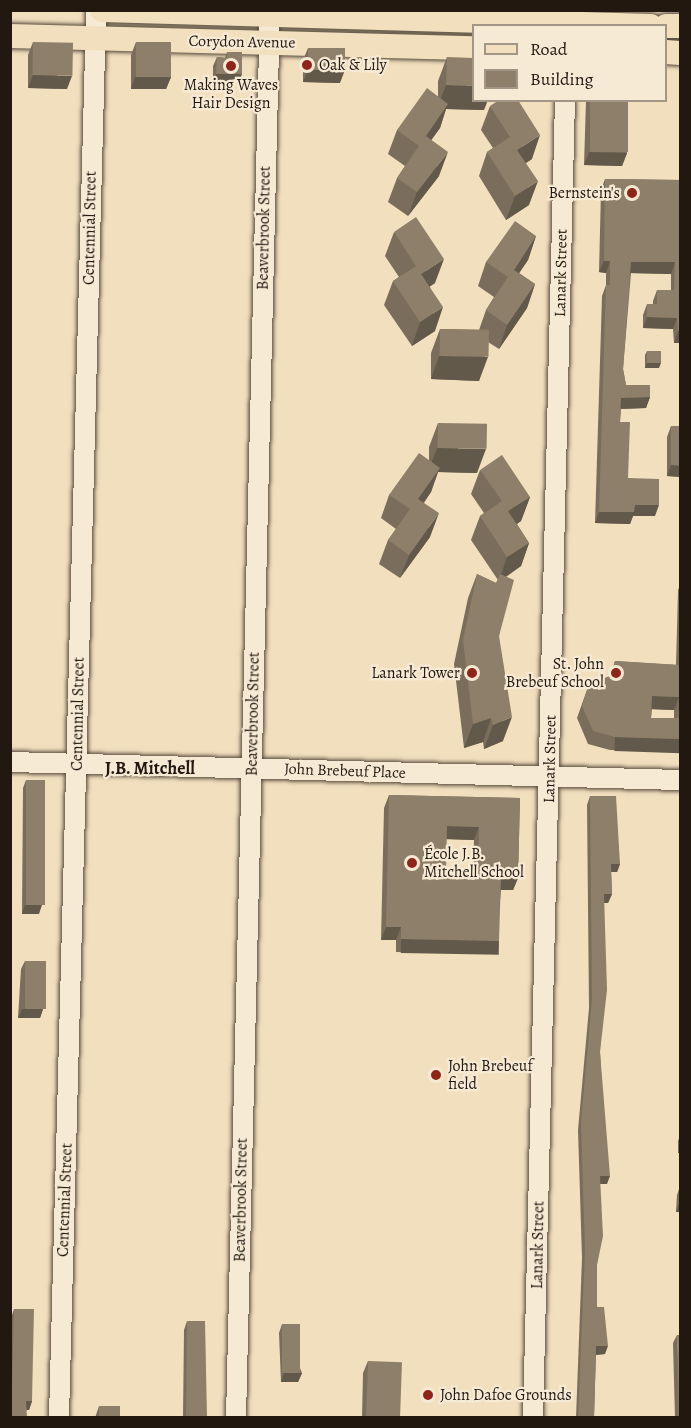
<!DOCTYPE html>
<meta charset="utf-8">
<style>
body{margin:0}
#map{position:relative;width:691px;height:1428px;overflow:hidden;background:#f2dfbe;font-family:Alegreya,serif}
div>[style]{position:absolute}
.roads{filter:drop-shadow(0 0 2px #564a3c) drop-shadow(0 0 2px #564a3c)}
.minor>*{height:20px;margin:-10px;padding:0 10px;transform-origin:10px;border-radius:10px;background:#f7ead5}
.major>*{height:24px;margin:-12px;padding:0 12px;transform-origin:12px;border-radius:12px;background:#f2dfbe}
.wall>*{inset:0;background:#7a6d5b}
.shaded-wall>*{inset:0;background:#63594a;transform-origin:0 0}
.building>*{inset:0;background:#8e7f6a;transform-origin:0 0}
.dots>*{width:16px;height:16px;translate:-50% -50%;box-sizing:border-box;border:3px solid #f7ead5;border-radius:50%}
span{translate:-50% -50%;white-space:nowrap;text-align:center;line-height:1.15;-webkit-text-stroke:4.5px #f7ead5;paint-order:stroke}
.street-label{font-size:16px;color:#221810}
.poi-label{font-size:16px;color:#221810}
.left{translate:0 -50%;text-align:left}
.right{translate:-100% -50%;text-align:right}
.neighbourhood-label{font-size:18px;color:#221810;font-weight:700}
.frame{position:absolute;inset:0;border:12px solid #221810;pointer-events:none}
.legend{position:absolute;left:472px;top:24px;width:195px;height:78px;box-sizing:border-box;background:#f7ead5;border:2px solid #a29686;margin:0;padding:8px 10px;list-style:none;font-size:18px;color:#221810}
.legend li{display:flex;align-items:center;gap:12px;height:30px}
.legend b{width:30px;border:2px solid #a29686}
</style>
<div id="map">
<div class="roads">
<div class="minor">
<i style="left:10px;top:762px;width:670px;rotate:1.54deg"></i>
<i style="left:59px;top:1418px;width:1408px;rotate:-88.49deg"></i>
<i style="left:236px;top:1418px;width:1408px;rotate:-88.62deg"></i>
<i style="left:533px;top:1418px;width:1318px;rotate:-88.61deg"></i>
</div>
<div class="major">
<i style="left:102px;top:10px;width:549px;rotate:1.67deg"></i>
<i style="left:666px;top:26px;width:14px"></i>
<i style="left:10px;top:36px;width:464px;rotate:1.5deg"></i>
<i style="left:666px;top:52px;width:14px;rotate:4deg"></i>
</div>
</div>
<div class="wall">
<i style="clip-path:polygon(33px 42px,67px 89px,28px 88px,28px 55px)"></i>
<i style="clip-path:polygon(136px 42px,171px 77px,166px 89px,131px 89px,131px 55px)"></i>
<i style="clip-path:polygon(308px 48px,340px 83px,303px 82px,303px 60px)"></i>
<i style="clip-path:polygon(227px 52px,239px 82px,213px 82px,213px 66px,217px 57px,225px 58px)"></i>
<i style="clip-path:polygon(447px 57px,484px 110px,446px 109px,440px 128px,431px 140px,439px 176px,408px 216px,388px 202px,397px 178px,405px 166px,388px 154px,397px 130px,438px 96px,438px 81px)"></i>
<i style="clip-path:polygon(586px 100px,628px 100px,627px 153px,622px 166px,584px 165px)"></i>
<i style="clip-path:polygon(490px 106px,532px 159px,526px 163px,529px 205px,506px 220px,479px 176px,487px 152px,493px 148px,481px 130px)"></i>
<i style="clip-path:polygon(605px 179px,681px 180px,681px 343px,674px 343px,673px 329px,643px 328px,643px 315px,647px 304px,653px 304px,653px 301px,657px 290px,671px 290px,671px 274px,631px 273px,623px 369px,626px 385px,650px 397px,646px 408px,621px 409px,620px 422px,628px 478px,655px 516px,633px 516px,630px 524px,595px 523px,602px 296px,606px 285px,606px 273px,599px 272px,601px 190px)"></i>
<i style="clip-path:polygon(394px 232px,435px 283px,430px 286px,435px 331px,412px 346px,384px 305px,393px 281px,399px 277px,385px 256px)"></i>
<i style="clip-path:polygon(536px 236px,528px 260px,519px 273px,535px 284px,527px 308px,499px 349px,488px 342px,479px 381px,431px 379px,431px 353px,440px 329px,479px 330px,486px 310px,494px 297px,478px 286px,486px 262px)"></i>
<i style="clip-path:polygon(647px 351px,659px 368px,645px 368px,645px 355px)"></i>
<i style="clip-path:polygon(681px 390px,681px 411px,679px 411px,679px 393px)"></i>
<i style="clip-path:polygon(438px 423px,477px 473px,438px 472px,431px 492px,424px 503px,430px 537px,400px 578px,379px 564px,388px 540px,396px 529px,381px 518px,389px 495px,429px 460px,429px 447px)"></i>
<i style="clip-path:polygon(671px 426px,681px 477px,667px 476px,667px 437px)"></i>
<i style="clip-path:polygon(480px 470px,530px 497px,521px 521px,517px 524px,529px 543px,521px 566px,506px 577px,499px 636px,503px 741px,484px 749px,483px 742px,464px 748px,454px 664px,468px 598px,477px 574px,496px 583px,498px 580px,471px 540px,480px 516px,484px 513px,471px 494px)"></i>
<i style="clip-path:polygon(evenodd,681px 582px,681px 752px,610px 750px,588px 744px,577px 718px,589px 684px,610px 676px,615px 661px,676px 665px,678px 590px,681px 582px,652px 709px,674px 710px,674px 718px,651px 718px,652px 709px)"></i>
<i style="clip-path:polygon(26px 780px,39px 914px,22px 914px,23px 788px)"></i>
<i style="clip-path:polygon(evenodd,389px 795px,520px 798px,518px 878px,513px 890px,501px 890px,495px 954px,396px 952px,396px 940px,381px 940px,384px 808px,389px 795px,446px 839px,474px 840px,473px 874px,446px 873px,446px 839px)"></i>
<i style="clip-path:polygon(590px 796px,620px 864px,617px 872px,611px 872px,612px 894px,608px 903px,604px 903px,600px 1052px,607px 1184px,600px 1184px,597px 1265px,597px 1307px,605px 1354px,596px 1355px,594px 1418px,576px 1418px,582px 1258px,578px 1130px,589px 1008px,587px 805px)"></i>
<i style="clip-path:polygon(25px 961px,43px 1009px,40px 1018px,18px 1018px,21px 969px)"></i>
<i style="clip-path:polygon(681px 1133px,681px 1153px,678px 1153px,678px 1141px)"></i>
<i style="clip-path:polygon(680px 1186px,681px 1186px,681px 1212px,676px 1212px,677px 1195px)"></i>
<i style="clip-path:polygon(14px 1309px,32px 1401px,29px 1410px,27px 1410px,10px 1418px,11px 1318px)"></i>
<i style="clip-path:polygon(187px 1321px,207px 1418px,183px 1418px,184px 1330px)"></i>
<i style="clip-path:polygon(282px 1324px,302px 1373px,298px 1382px,281px 1382px,279px 1333px)"></i>
<i style="clip-path:polygon(677px 1335px,681px 1418px,675px 1418px,673px 1343px)"></i>
<i style="clip-path:polygon(368px 1361px,401px 1418px,362px 1418px,363px 1373px)"></i>
<i style="clip-path:polygon(99px 1406px,120px 1418px,95px 1418px)"></i>
</div>
<div class="shaded-wall">
<i style="clip-path:polygon(308px 70px,345px 70px,340px 83px,303px 82px)"></i>
<i style="clip-path:polygon(216px 74px,242px 74px,239px 82px,213px 82px)"></i>
<i style="clip-path:polygon(33px 75px,72px 76px,67px 89px,28px 88px)"></i>
<i style="clip-path:polygon(135px 77px,171px 77px,166px 89px,131px 89px)"></i>
<i style="clip-path:polygon(446px 85px,474px 86px,474px 100px,488px 100px,484px 110px,446px 109px,440px 128px,417px 160px)"></i>
<i style="clip-path:polygon(540px 135px,532px 159px,509px 174px,517px 150px)"></i>
<i style="clip-path:polygon(448px 152px,439px 176px,408px 216px,417px 192px)"></i>
<i style="clip-path:polygon(589px 152px,627px 153px,622px 166px,584px 165px)"></i>
<i style="clip-path:polygon(538px 181px,529px 205px,506px 220px,515px 196px)"></i>
<i style="clip-path:polygon(536px 236px,528px 260px,505px 294px,514px 270px)"></i>
<i style="clip-path:polygon(444px 259px,435px 283px,413px 298px,421px 274px)"></i>
<i style="clip-path:polygon(604px 261px,610px 261px,606px 273px,599px 272px)"></i>
<i style="clip-path:polygon(631px 262px,675px 262px,671px 274px,627px 273px)"></i>
<i style="clip-path:polygon(535px 284px,527px 308px,499px 349px,507px 325px)"></i>
<i style="clip-path:polygon(443px 307px,435px 331px,412px 346px,420px 322px)"></i>
<i style="clip-path:polygon(647px 317px,677px 318px,673px 329px,643px 328px)"></i>
<i style="clip-path:polygon(678px 331px,681px 332px,681px 343px,674px 343px)"></i>
<i style="clip-path:polygon(439px 356px,488px 357px,479px 381px,431px 379px)"></i>
<i style="clip-path:polygon(647px 363px,661px 363px,659px 368px,645px 368px)"></i>
<i style="clip-path:polygon(650px 397px,646px 408px,617px 409px,621px 398px)"></i>
<i style="clip-path:polygon(437px 448px,486px 449px,477px 473px,438px 472px,431px 492px,409px 522px)"></i>
<i style="clip-path:polygon(671px 465px,681px 466px,681px 477px,667px 476px)"></i>
<i style="clip-path:polygon(530px 497px,521px 521px,500px 535px,508px 511px)"></i>
<i style="clip-path:polygon(635px 505px,659px 505px,655px 516px,633px 516px,630px 524px,595px 523px,599px 512px)"></i>
<i style="clip-path:polygon(439px 513px,430px 537px,400px 578px,409px 555px)"></i>
<i style="clip-path:polygon(529px 543px,521px 566px,499px 581px,507px 557px)"></i>
<i style="clip-path:polygon(652px 696px,679px 697px,674px 710px,647px 709px)"></i>
<i style="clip-path:polygon(512px 717px,503px 741px,484px 749px,493px 725px)"></i>
<i style="clip-path:polygon(491px 718px,483px 742px,464px 748px,473px 724px)"></i>
<i style="left:615px;top:737px;width:66px;height:14px;rotate:2deg"></i>
<i style="clip-path:polygon(447px 826px,479px 827px,474px 840px,442px 839px)"></i>
<i style="clip-path:polygon(611px 864px,620px 864px,617px 872px,608px 872px)"></i>
<i style="clip-path:polygon(501px 877px,518px 878px,513px 890px,496px 890px)"></i>
<i style="clip-path:polygon(604px 894px,612px 894px,608px 903px,601px 903px)"></i>
<i style="clip-path:polygon(25px 905px,42px 905px,39px 914px,22px 914px)"></i>
<i style="clip-path:polygon(386px 927px,401px 927px,396px 940px,381px 940px)"></i>
<i style="left:401px;top:939px;width:98px;height:14px;rotate:1deg"></i>
<i style="clip-path:polygon(22px 1009px,43px 1009px,40px 1018px,18px 1018px)"></i>
<i style="clip-path:polygon(681px 1145px,681px 1153px,678px 1153px)"></i>
<i style="clip-path:polygon(600px 1176px,610px 1176px,607px 1184px,596px 1184px)"></i>
<i style="clip-path:polygon(679px 1203px,681px 1203px,681px 1212px,676px 1212px)"></i>
<i style="clip-path:polygon(596px 1346px,608px 1346px,605px 1354px,593px 1355px)"></i>
<i style="clip-path:polygon(284px 1373px,302px 1373px,298px 1382px,281px 1382px)"></i>
<i style="clip-path:polygon(26px 1401px,32px 1401px,29px 1410px,23px 1410px)"></i>
</div>
<div class="building">
<i style="left:33px;top:42px;width:40px;height:33px;rotate:1deg"></i>
<i style="left:136px;top:42px;width:35px;height:35px"></i>
<i style="left:308px;top:48px;width:37px;height:22px"></i>
<i style="clip-path:polygon(227px 52px,242px 52px,242px 74px,216px 74px,217px 57px,227px 58px)"></i>
<i style="left:447px;top:57px;width:27px;height:28px;rotate:2deg"></i>
<i style="clip-path:polygon(427px 88px,448px 104px,426px 136px,448px 152px,417px 192px,397px 178px,419px 146px,397px 130px)"></i>
<i style="clip-path:polygon(499px 100px,518px 100px,540px 135px,517px 150px,538px 181px,515px 196px,487px 152px,510px 137px,490px 106px)"></i>
<i style="left:590px;top:100px;width:38px;height:52px"></i>
<i style="clip-path:polygon(605px 179px,681px 180px,681px 332px,678px 331px,677px 318px,647px 317px,647px 304px,657px 304px,657px 290px,674px 290px,675px 262px,631px 262px,623px 369px,626px 385px,650px 385px,650px 397px,621px 398px,620px 422px,630px 422px,628px 478px,659px 479px,659px 505px,635px 505px,634px 512px,599px 512px,606px 285px,610px 285px,610px 261px,604px 261px)"></i>
<i style="clip-path:polygon(416px 217px,444px 259px,421px 274px,443px 307px,420px 322px,393px 281px,416px 266px,394px 232px)"></i>
<i style="clip-path:polygon(515px 221px,536px 236px,514px 270px,535px 284px,507px 325px,486px 310px,512px 271px,508px 277px,486px 262px)"></i>
<i style="left:440px;top:329px;width:49px;height:27px;rotate:1deg"></i>
<i style="left:647px;top:351px;width:14px;height:12px"></i>
<i style="left:438px;top:423px;width:49px;height:25px;rotate:1deg"></i>
<i style="left:671px;top:426px;width:10px;height:39px"></i>
<i style="clip-path:polygon(419px 453px,440px 468px,418px 499px,439px 513px,409px 555px,388px 540px,410px 509px,389px 495px)"></i>
<i style="clip-path:polygon(502px 455px,530px 497px,508px 511px,529px 543px,507px 557px,480px 516px,502px 501px,480px 470px)"></i>
<i style="clip-path:polygon(477px 574px,496px 583px,500px 574px,514px 580px,499px 636px,512px 717px,493px 725px,491px 718px,473px 724px,463px 640px)"></i>
<i style="clip-path:polygon(evenodd,615px 661px,681px 665px,681px 739px,615px 737px,593px 731px,582px 706px,589px 684px,611px 676px,615px 661px,652px 696px,679px 697px,679px 718px,651px 718px,652px 696px)"></i>
<i style="left:26px;top:780px;width:19px;height:125px"></i>
<i style="clip-path:polygon(evenodd,389px 795px,520px 798px,518px 878px,501px 877px,499px 941px,401px 939px,401px 927px,386px 927px,389px 795px,447px 826px,479px 827px,478px 874px,446px 873px,447px 826px)"></i>
<i style="clip-path:polygon(590px 796px,616px 796px,620px 864px,611px 864px,612px 894px,604px 894px,607px 990px,600px 1052px,610px 1176px,600px 1176px,603px 1236px,597px 1265px,597px 1307px,604px 1307px,608px 1346px,596px 1346px,594px 1418px,578px 1418px,585px 1250px,581px 1122px,592px 999px)"></i>
<i style="left:25px;top:961px;width:21px;height:48px"></i>
<i style="clip-path:polygon(680px 1186px,681px 1186px,681px 1203px,679px 1203px)"></i>
<i style="clip-path:polygon(14px 1309px,34px 1309px,32px 1401px,26px 1401px,27px 1418px,10px 1418px,10px 1384px,12px 1384px)"></i>
<i style="clip-path:polygon(187px 1321px,205px 1321px,207px 1418px,186px 1418px)"></i>
<i style="left:282px;top:1324px;width:18px;height:49px"></i>
<i style="clip-path:polygon(677px 1335px,681px 1335px,681px 1418px,679px 1418px)"></i>
<i style="left:368px;top:1361px;width:34px;height:57px;rotate:2deg"></i>
<i style="left:99px;top:1406px;width:21px;height:12px"></i>
</div>
<div class="dots">
<i style="left:307px;top:65px;background:#8f2418"></i>
<i style="left:231px;top:66px;background:#8f2418"></i>
<i style="left:632px;top:193px;background:#8f2418"></i>
<i style="left:472px;top:673px;background:#8f2418"></i>
<i style="left:616px;top:673px;background:#8f2418"></i>
<i style="left:412px;top:863px;background:#8f2418"></i>
<i style="left:436px;top:1075px;background:#8f2418"></i>
<i style="left:428px;top:1395px;background:#8f2418"></i>
</div>
<div class="street-label">
<span style="left:242px;top:42px;rotate:1deg">Corydon Avenue</span>
<span style="left:90px;top:228px;rotate:-89deg">Centennial Street</span>
<span style="left:264px;top:228px;rotate:-89deg">Beaverbrook Street</span>
<span style="left:561px;top:273px;rotate:-89deg">Lanark Street</span>
<span style="left:78px;top:714px;rotate:-89deg">Centennial Street</span>
<span style="left:253px;top:714px;rotate:-89deg">Beaverbrook Street</span>
<span style="left:550px;top:759px;rotate:-89deg">Lanark Street</span>
<span style="left:345px;top:771px;rotate:2deg">John Brebeuf Place</span>
<span style="left:65px;top:1200px;rotate:-88deg">Centennial Street</span>
<span style="left:241px;top:1200px;rotate:-89deg">Beaverbrook Street</span>
<span style="left:538px;top:1245px;rotate:-89deg">Lanark Street</span>
</div>
<div class="poi-label">
<span class="left" style="left:319px;top:65px">Oak &amp; Lily</span>
<span style="left:231px;top:94px">Making Waves<br>Hair Design</span>
<span class="right" style="left:620px;top:193px">Bernstein's</span>
<span class="right" style="left:604px;top:673px">St. John<br>Brebeuf School</span>
<span class="right" style="left:460px;top:673px">Lanark Tower</span>
<span class="left" style="left:424px;top:863px">École J.B.<br>Mitchell School</span>
<span class="left" style="left:448px;top:1075px">John Brebeuf<br>field</span>
<span class="left" style="left:440px;top:1395px">John Dafoe Grounds</span>
</div>
<div class="neighbourhood-label">
<span style="left:150px;top:768px">J.B. Mitchell</span>
</div>
<div class="frame"></div>
<ul class="legend">
<li><b style="height:8px;background:#f2dfbe"></b>Road</li>
<li><b style="height:16px;background:#8e7f6a"></b>Building</li>
</ul>
</div>
